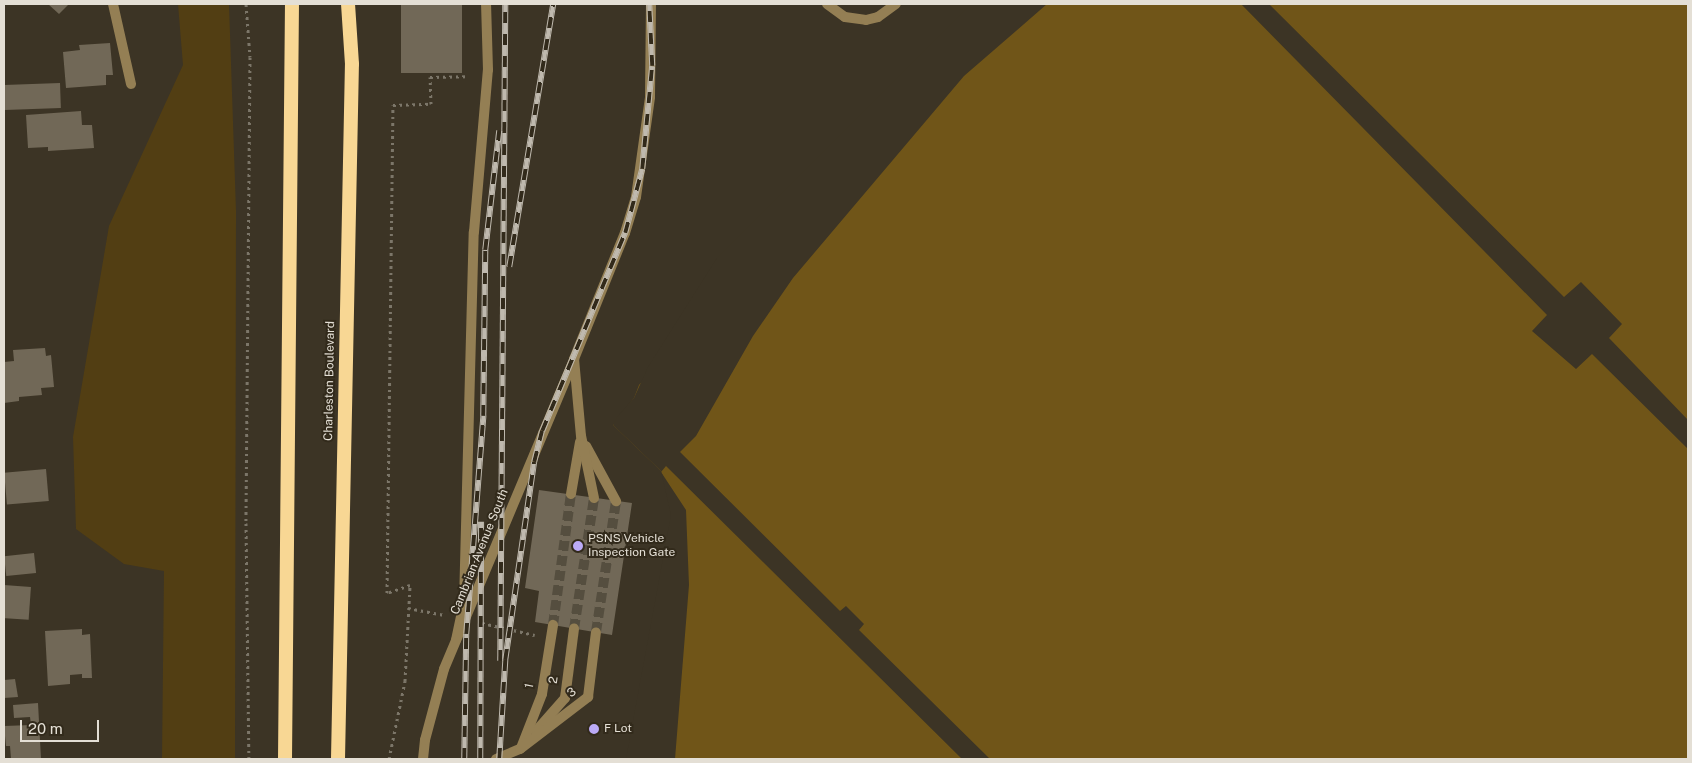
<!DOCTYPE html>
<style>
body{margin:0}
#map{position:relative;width:1692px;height:763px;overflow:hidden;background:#3c3425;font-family:"Public Sans",sans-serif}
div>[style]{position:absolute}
.green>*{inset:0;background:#523e13}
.water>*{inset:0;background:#705518}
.pier>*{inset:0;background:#3c3425}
.building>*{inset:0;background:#716857;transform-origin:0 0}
.minor-tunnel>*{height:10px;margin-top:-5px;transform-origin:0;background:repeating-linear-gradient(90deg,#554e3f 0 10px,transparent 0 15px)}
.path>*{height:3px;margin-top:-1.5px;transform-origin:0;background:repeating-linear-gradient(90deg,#7c7669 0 2.5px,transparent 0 6.5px)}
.service>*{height:10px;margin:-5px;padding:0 5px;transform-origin:5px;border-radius:5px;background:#947f54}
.minor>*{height:10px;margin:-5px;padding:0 5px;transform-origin:5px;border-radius:5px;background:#947f54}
.trunk>*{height:14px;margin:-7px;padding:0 7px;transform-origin:7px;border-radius:7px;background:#f8d794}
.rail>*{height:5.5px;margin-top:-2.75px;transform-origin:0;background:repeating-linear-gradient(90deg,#322a1b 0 11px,#bfb9ae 0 22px);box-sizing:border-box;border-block:1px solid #bfb9ae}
.dots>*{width:14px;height:14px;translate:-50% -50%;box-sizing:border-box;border:2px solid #322a1b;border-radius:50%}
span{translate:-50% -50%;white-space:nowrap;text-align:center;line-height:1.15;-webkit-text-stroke:4px #322a1b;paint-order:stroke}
.street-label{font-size:12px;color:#e4dfd5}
.poi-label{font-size:12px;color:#e4dfd5}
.left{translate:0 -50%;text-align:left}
.frame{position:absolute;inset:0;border:5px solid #e4dfd5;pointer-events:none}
.scale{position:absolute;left:20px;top:720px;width:79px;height:22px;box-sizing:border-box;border:2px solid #e4dfd5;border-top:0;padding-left:6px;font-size:15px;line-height:18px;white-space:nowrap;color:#e4dfd5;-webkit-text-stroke:4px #322a1b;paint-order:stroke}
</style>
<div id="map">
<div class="green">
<i style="clip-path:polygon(178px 4px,229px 4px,236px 211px,235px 759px,162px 759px,164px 571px,124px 564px,76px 529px,73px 437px,109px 226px,183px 65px)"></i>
</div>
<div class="water">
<i style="clip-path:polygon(974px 4px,1688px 4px,1688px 759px,629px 759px,674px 515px,671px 497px,661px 471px,613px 425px,634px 398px,639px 385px)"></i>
</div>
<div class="pier">
<i style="clip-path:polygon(971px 4px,1047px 4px,964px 76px,793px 278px,753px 336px,696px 436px,680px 452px,840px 611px,846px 606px,864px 624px,859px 630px,990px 759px,962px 759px,666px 466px,661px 472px,686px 510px,689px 585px,675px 759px,626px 759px,671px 515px,661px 471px,613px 425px,617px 417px,634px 398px,648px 367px,717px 258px)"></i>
<i style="clip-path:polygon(1241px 4px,1269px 4px,1564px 297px,1581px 282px,1622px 324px,1609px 338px,1688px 420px,1688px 449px,1592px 354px,1576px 369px,1532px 331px,1547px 315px)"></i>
</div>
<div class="building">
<i style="clip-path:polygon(48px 4px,69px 4px,59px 14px)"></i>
<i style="left:401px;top:4px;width:61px;height:69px"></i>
<i style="clip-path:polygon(110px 43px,113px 75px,106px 75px,106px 85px,66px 88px,63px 52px,80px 50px,79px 45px)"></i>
<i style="left:60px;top:83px;width:25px;height:56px;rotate:88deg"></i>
<i style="clip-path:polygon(81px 111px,82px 125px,92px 125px,94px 148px,48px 151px,48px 147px,28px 148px,26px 115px)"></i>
<i style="clip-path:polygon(45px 348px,46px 356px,51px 355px,54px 387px,41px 388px,42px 395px,19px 397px,19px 401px,4px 403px,4px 362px,14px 361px,13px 350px)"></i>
<i style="left:46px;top:469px;width:32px;height:42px;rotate:85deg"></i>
<i style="clip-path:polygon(539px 490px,632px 503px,612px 635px,535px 622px,539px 591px,525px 588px)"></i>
<i style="left:34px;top:553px;width:20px;height:30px;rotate:84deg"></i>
<i style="left:4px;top:585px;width:27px;height:33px;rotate:4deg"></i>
<i style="clip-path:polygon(82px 629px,82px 635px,90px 634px,92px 678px,82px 678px,82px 674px,70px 675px,70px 684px,48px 686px,45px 631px)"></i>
<i style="clip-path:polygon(15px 679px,18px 697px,4px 698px,4px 680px)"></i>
<i style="clip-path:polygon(38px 703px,41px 759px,11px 759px,10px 746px,6px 746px,4px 726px,31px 725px,30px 717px,14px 718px,13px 705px)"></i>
</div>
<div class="minor-tunnel">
<i style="left:553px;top:625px;width:132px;rotate:-82.2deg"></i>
<i style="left:574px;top:629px;width:133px;rotate:-81.3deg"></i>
<i style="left:596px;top:632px;width:133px;rotate:-81.3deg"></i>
</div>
<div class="path">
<i style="left:246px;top:4px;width:53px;rotate:85.7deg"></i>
<i style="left:250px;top:57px;width:466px;rotate:90.5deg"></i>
<i style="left:246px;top:523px;width:236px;rotate:89.3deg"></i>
<i style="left:408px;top:608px;width:37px;rotate:11deg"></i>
<i style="left:482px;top:623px;width:54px;rotate:12.8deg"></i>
<i style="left:389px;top:759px;width:80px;rotate:-78.4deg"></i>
<i style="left:405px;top:681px;width:96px;rotate:-87deg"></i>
<i style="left:410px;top:585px;width:24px;rotate:161deg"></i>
<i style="left:387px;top:593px;width:488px;rotate:-89.3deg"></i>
<i style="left:393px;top:105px;width:38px;rotate:-2deg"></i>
<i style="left:431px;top:104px;width:27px;rotate:-92deg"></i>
<i style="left:430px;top:77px;width:39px;rotate:-1deg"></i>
</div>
<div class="service">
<i style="left:113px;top:4px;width:82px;rotate:77.3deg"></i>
<i style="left:827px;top:4px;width:22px;rotate:36deg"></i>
<i style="left:845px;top:17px;width:21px;rotate:8deg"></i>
<i style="left:866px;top:20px;width:12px;rotate:-14deg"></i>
<i style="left:878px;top:17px;width:22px;rotate:-36deg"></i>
<i style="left:456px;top:640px;width:38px;rotate:-78deg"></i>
<i style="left:464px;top:603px;width:371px;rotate:-88.5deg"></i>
<i style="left:474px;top:232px;width:163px;rotate:-85.1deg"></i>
<i style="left:488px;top:70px;width:66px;rotate:-91.7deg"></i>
<i style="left:423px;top:759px;width:19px;rotate:-84deg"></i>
<i style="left:425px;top:740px;width:73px;rotate:-75deg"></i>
<i style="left:444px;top:669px;width:336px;rotate:-67.2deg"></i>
</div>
<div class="minor">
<i style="left:586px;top:446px;width:63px;rotate:61.4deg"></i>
<i style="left:571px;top:494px;width:53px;rotate:-80.2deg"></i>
<i style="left:594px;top:498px;width:63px;rotate:-101.8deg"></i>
<i style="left:581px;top:436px;width:77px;rotate:-95.2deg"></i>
<i style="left:574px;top:359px;width:136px;rotate:-68deg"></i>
<i style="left:625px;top:233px;width:38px;rotate:-73deg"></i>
<i style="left:636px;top:197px;width:101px;rotate:-82deg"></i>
<i style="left:650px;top:97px;width:93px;rotate:-89.4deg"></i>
<i style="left:536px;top:731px;width:44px;rotate:-48.7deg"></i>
<i style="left:565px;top:698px;width:70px;rotate:-82.6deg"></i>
<i style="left:521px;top:748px;width:58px;rotate:-68.7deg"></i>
<i style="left:542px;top:694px;width:70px;rotate:-80.9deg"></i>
<i style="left:496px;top:759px;width:26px;rotate:-23deg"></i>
<i style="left:520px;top:749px;width:86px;rotate:-37.4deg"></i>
<i style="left:588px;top:697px;width:65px;rotate:-83deg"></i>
</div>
<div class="trunk">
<i style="left:285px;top:759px;width:755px;rotate:-89.47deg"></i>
<i style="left:338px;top:759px;width:695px;rotate:-88.85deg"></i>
<i style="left:352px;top:64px;width:60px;rotate:-93.8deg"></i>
</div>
<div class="rail">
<i style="left:509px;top:267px;width:267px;rotate:-80.5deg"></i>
<i style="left:500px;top:661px;width:657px;rotate:-89.56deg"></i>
<i style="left:464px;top:759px;width:125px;rotate:-89.1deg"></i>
<i style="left:466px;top:634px;width:219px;rotate:-85.5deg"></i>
<i style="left:483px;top:416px;width:166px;rotate:-89.3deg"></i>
<i style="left:485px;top:250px;width:120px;rotate:-83.3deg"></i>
<i style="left:480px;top:759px;width:237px;rotate:-89.8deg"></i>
<i style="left:499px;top:759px;width:99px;rotate:-86.5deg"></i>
<i style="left:505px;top:660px;width:200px;rotate:-81.7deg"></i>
<i style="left:534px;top:462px;width:32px;rotate:-76deg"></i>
<i style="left:542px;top:431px;width:215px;rotate:-67.3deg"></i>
<i style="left:625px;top:233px;width:66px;rotate:-75.1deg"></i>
<i style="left:642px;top:169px;width:103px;rotate:-84.5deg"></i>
<i style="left:652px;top:66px;width:62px;rotate:-92.8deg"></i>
</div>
<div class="dots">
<i style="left:578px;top:546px;background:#bbaaf6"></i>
<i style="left:594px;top:729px;background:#bbaaf6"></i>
</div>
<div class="street-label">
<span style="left:330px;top:381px;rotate:-89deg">Charleston Boulevard</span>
<span style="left:480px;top:552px;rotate:-68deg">Cambrian Avenue South</span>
<span style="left:554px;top:680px;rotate:-83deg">2</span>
<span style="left:530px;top:686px;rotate:-78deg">1</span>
<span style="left:572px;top:693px;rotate:-38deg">3</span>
</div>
<div class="poi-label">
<span class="left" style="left:588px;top:546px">PSNS Vehicle<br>Inspection Gate</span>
<span class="left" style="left:604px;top:729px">F Lot</span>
</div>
<div class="frame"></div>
<div class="scale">20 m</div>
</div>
